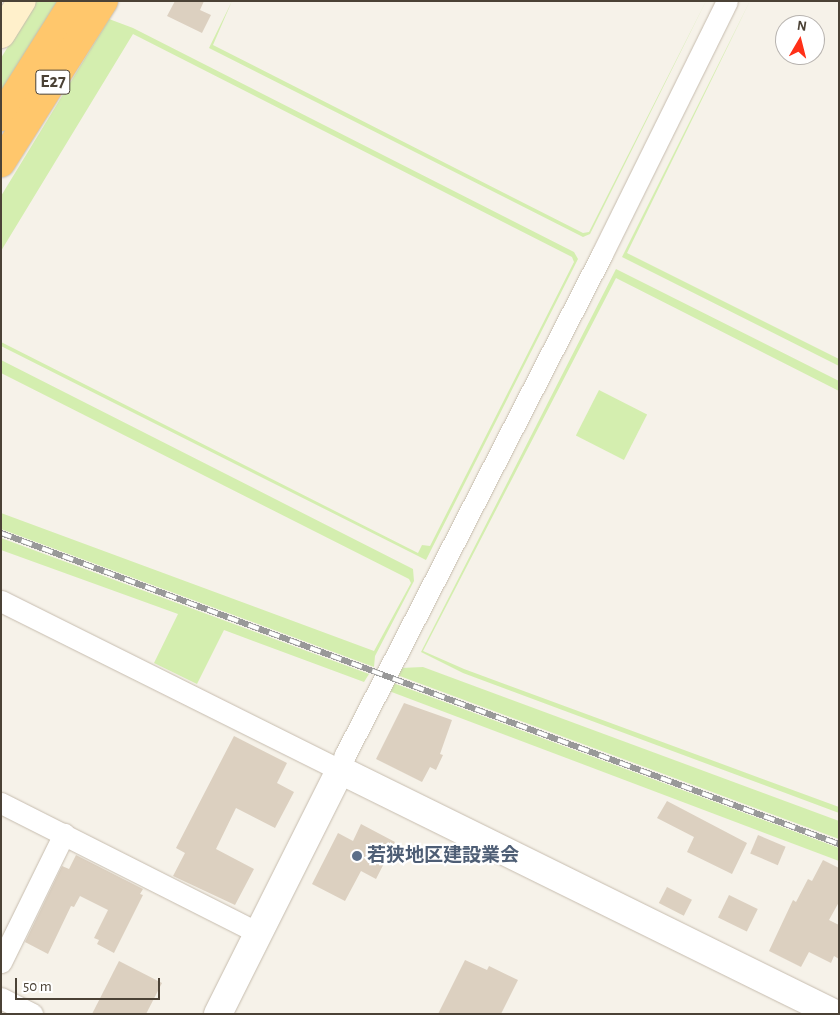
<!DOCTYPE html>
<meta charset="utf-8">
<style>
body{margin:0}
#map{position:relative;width:840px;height:1015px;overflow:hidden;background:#f6f2e9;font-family:"Alegreya Sans","Noto Sans JP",sans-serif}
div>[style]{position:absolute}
.green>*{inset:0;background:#d4eeaf;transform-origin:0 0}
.building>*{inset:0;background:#dcd0c0;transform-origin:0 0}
.roads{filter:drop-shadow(0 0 1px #c6bcae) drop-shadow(0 0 1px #c6bcae)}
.minor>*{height:21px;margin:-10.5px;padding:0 10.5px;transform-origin:10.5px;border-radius:10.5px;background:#fff}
.tertiary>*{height:28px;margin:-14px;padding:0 14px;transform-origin:14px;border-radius:14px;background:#fff}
.secondary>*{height:28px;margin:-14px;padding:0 14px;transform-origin:14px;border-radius:14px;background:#fff0cb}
.motorway>*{height:28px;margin:-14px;padding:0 14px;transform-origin:14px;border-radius:14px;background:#ffc76c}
.rail>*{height:5.5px;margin-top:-2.75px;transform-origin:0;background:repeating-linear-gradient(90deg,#fff 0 11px,#999 0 22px);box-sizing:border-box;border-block:1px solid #999}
.dots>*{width:14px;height:14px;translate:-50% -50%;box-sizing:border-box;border:2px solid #fff;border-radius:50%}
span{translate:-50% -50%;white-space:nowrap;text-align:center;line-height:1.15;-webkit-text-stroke:4.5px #fff;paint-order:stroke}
.shield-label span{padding:1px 4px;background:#fff;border:1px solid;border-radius:4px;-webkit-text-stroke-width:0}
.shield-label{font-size:18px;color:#4b4236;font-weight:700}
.service-label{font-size:19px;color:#4e5e75;font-weight:700}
.left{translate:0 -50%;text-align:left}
.frame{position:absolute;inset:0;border:2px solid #4b4236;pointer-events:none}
.north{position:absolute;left:775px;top:15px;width:50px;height:50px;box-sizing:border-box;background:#fff;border:1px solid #b7b3af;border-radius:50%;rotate:8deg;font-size:14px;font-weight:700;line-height:20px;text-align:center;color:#4b4236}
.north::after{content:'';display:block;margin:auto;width:18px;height:22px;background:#ff3018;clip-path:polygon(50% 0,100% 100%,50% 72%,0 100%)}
.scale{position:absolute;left:15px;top:978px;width:145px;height:22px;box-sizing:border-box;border:2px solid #4b4236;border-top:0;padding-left:6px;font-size:15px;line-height:18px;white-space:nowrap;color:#4b4236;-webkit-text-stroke:4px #fff;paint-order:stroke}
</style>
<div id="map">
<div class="green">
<i style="clip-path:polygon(36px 1px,64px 1px,1px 102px,1px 58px)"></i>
<i style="clip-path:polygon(232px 1px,213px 45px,583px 233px,589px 232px,706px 1px,590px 234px,583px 237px,209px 48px)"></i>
<i style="clip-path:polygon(750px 1px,627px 253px,839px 359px,839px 366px,622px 257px)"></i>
<i style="clip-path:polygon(109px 19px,133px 28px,574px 252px,578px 259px,426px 560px,1px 346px,1px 342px,418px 553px,422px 545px,430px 546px,574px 262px,572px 257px,133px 34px,1px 251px,1px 196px)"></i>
<i style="clip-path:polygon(616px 269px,839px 381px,839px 391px,616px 278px,423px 651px,464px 669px,839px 807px,839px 813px,463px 673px,421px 652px)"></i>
<i style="clip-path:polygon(1px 360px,413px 569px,414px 581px,375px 656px,374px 667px,1px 529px,1px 513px,374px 651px,411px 583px,409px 579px,1px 373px)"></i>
<i style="left:599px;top:390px;width:54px;height:51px;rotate:27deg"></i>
<i style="clip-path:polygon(1px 538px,369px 674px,364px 682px,224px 630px,197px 684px,154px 663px,178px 614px,1px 550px)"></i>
<i style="clip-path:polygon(423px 667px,839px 821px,839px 839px,397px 675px,401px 668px)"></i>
<i style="clip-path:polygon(393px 683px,839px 848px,839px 861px,389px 691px)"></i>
</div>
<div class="building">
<i style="clip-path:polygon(175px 1px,204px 1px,200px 10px,211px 15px,202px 33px,167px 16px)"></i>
<i style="clip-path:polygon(404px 703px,452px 720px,440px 754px,443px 755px,436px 770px,430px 767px,422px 782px,376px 759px)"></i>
<i style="clip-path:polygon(234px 736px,287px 763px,277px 783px,294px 792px,275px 828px,236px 808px,216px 849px,254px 869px,235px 905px,173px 876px,185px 853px,176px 848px)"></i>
<i style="clip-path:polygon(667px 801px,747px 843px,732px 874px,687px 852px,694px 837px,657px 818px)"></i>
<i style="clip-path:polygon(361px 824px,395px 842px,376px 879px,361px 871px,345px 901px,312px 884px,338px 833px,353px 841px)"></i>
<i style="left:758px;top:835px;width:30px;height:20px;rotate:23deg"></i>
<i style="clip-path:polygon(76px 855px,143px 889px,140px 894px,143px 895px,114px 953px,97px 944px,99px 940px,94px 938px,108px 910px,80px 896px,74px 907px,71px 906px,48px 954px,25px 942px,62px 866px,69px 869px)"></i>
<i style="clip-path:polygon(823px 860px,839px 868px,839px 902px,829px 920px,839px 925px,839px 959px,834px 956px,831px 963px,809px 952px,801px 967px,769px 951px,793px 900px,796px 902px,808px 879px,812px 881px)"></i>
<i style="left:667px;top:887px;width:28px;height:18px;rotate:27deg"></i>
<i style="left:729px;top:895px;width:32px;height:25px;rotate:26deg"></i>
<i style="clip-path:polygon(465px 960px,487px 970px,489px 966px,518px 980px,501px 1014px,438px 1014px)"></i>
<i style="clip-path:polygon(119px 961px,162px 983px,146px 1014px,92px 1014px)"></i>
</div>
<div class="roads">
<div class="minor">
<i style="left:1px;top:601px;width:379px;rotate:26.5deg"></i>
<i style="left:340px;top:770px;width:16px;rotate:-72deg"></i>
<i style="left:345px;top:755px;width:563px;rotate:-62.84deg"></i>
<i style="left:602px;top:254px;width:282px;rotate:-63.7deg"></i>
<i style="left:1px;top:803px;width:290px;rotate:26.8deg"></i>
<i style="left:1px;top:962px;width:143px;rotate:-63.8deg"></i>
<i style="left:1px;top:998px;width:35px;rotate:27deg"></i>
</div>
<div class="tertiary">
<i style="left:218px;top:1014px;width:273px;rotate:-63.4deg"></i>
<i style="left:340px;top:770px;width:552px;rotate:26.24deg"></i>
</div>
<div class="secondary">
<i style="left:1px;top:34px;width:39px;rotate:-58deg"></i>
</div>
<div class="motorway">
<i style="left:1px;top:117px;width:137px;rotate:-57.8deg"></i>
<i style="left:1px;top:163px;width:192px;rotate:-57.6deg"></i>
</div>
</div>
<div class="rail">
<i style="left:1px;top:533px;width:894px;rotate:20.36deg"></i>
</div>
<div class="dots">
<i style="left:357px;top:856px;background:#5c6f8a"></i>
</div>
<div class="shield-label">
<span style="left:53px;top:82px">E27</span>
</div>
<div class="service-label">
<span class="left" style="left:367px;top:856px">若狭地区建設業会</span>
</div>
<div class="frame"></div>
<div class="north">N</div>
<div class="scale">50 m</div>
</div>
